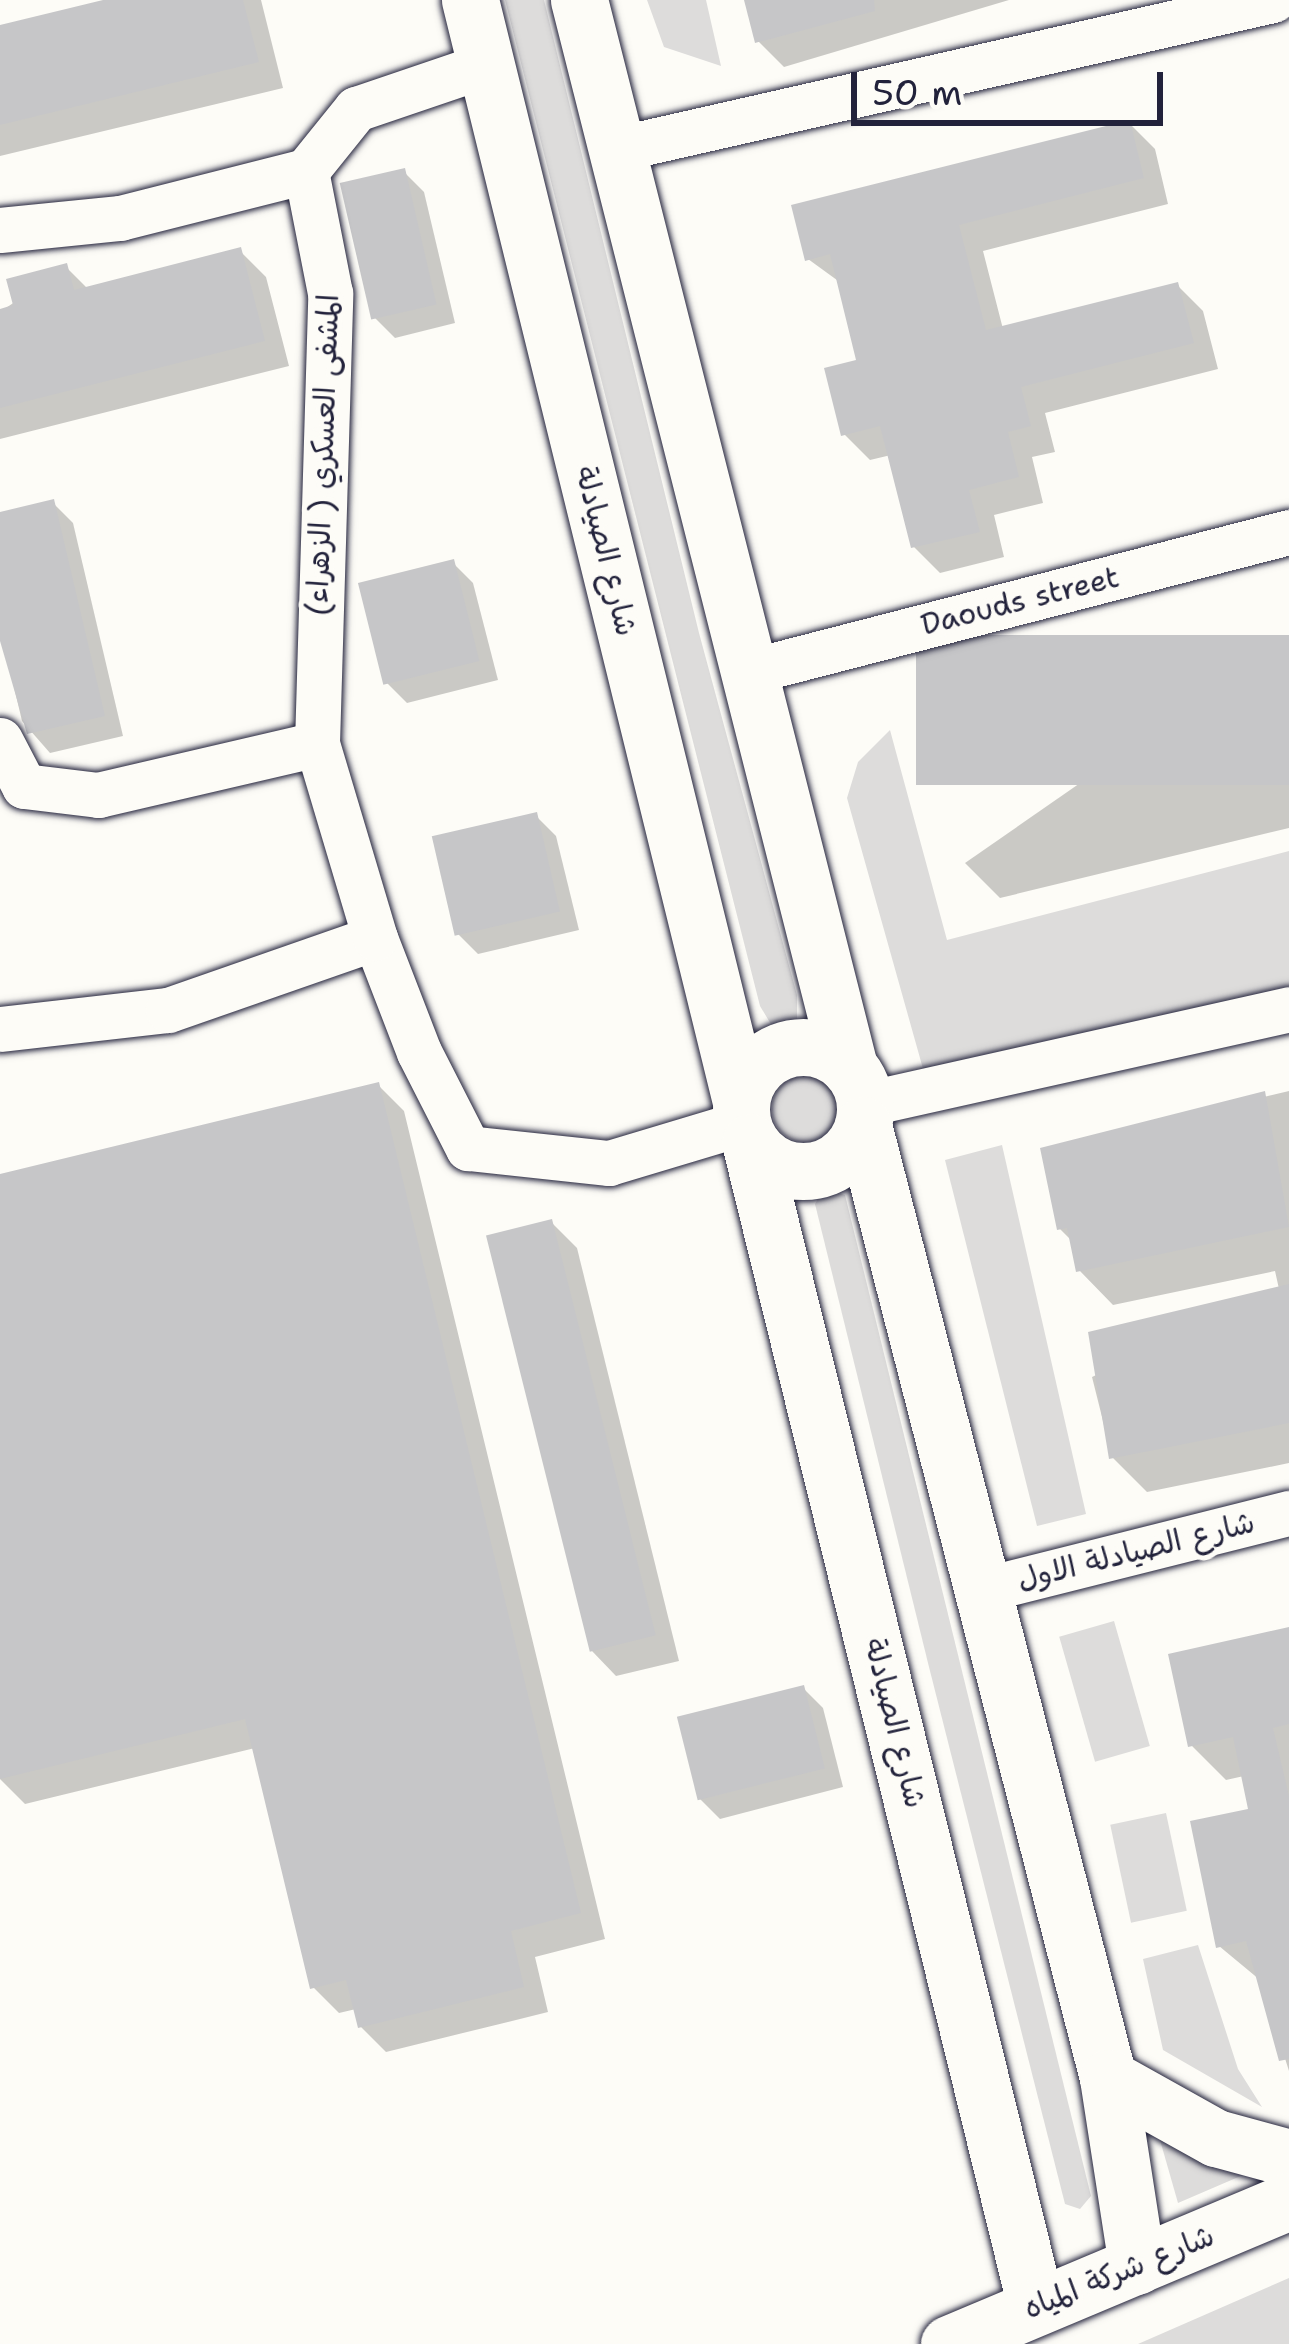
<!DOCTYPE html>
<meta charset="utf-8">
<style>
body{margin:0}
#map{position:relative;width:1289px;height:2344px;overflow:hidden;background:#fdfcf7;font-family:"Shantell Sans","Playpen Sans Arabic",sans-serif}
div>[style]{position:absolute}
.green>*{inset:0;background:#dddcdb;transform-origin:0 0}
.round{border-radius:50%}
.shadow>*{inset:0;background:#0003}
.building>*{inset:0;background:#c6c6c8;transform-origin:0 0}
.roads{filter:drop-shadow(0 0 3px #22223b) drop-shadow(0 0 3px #22223b)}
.minor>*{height:45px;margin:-22.5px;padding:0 22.5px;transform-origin:22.5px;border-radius:22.5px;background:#fdfcf7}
.tertiary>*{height:57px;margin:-28.5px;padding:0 28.5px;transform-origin:28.5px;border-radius:28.5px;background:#fdfcf7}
.tertiary>.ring{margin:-28.5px;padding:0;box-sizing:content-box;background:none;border:57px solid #fdfcf7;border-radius:50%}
span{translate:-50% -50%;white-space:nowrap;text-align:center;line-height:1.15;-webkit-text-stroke:10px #fdfcf7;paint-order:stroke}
.street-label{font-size:30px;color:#22223b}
.scale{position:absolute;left:851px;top:72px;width:312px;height:54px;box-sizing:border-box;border:6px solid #22223b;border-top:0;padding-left:15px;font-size:36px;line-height:42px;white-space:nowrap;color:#22223b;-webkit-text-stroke:9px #fdfcf7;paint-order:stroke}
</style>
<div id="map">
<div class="green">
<i style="clip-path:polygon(505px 0,544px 0,699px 633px,797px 995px,797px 1026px,772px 1026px,760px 1006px)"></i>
<i style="clip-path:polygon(647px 0,706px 0,721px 66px,664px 47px)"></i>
<i style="clip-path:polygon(890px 730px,947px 940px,1289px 851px,1289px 986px,927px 1083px,847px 798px,858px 762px)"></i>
<i class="round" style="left:772px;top:1076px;width:66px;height:66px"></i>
<i style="clip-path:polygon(1002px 1145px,1086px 1514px,1037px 1526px,945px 1160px)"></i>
<i style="clip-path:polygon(824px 1188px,845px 1195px,1091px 2196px,1080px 2209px,1065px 2204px,929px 1667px,815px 1204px)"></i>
<i style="left:1114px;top:1621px;width:130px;height:57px;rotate:74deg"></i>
<i style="left:1166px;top:1813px;width:100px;height:57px;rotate:78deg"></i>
<i style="clip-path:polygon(1198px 1945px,1238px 2069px,1262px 2107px,1163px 2050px,1143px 1959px)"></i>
<i style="clip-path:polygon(1156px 2126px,1257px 2169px,1178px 2203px)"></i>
<i style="clip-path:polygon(1289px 2278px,1289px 2344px,1138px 2344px)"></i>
</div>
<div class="shadow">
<i style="clip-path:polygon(116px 0,261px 0,283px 88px,0 156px,0 28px)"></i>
<i style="clip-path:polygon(747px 0,1009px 0,784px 67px,758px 41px)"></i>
<i style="clip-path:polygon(1129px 123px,1155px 149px,1168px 204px,983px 251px,1003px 329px,1177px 285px,1203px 311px,1218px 369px,1045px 413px,1055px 452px,1032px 457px,1043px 503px,994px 515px,1004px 557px,940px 573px,914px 547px,891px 455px,870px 460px,844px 434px,860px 362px,841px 283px,808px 259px)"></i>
<i style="clip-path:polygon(404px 172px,424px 192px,455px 323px,395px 338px,375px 318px)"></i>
<i style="clip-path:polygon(240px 251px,266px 277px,289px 366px,0 439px,0 312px,66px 267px,88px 289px)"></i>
<i style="clip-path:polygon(53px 503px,73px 523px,123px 736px,50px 753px,22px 721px,0 628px,0 515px)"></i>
<i style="clip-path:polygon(453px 563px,473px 583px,498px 680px,407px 703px,387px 683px)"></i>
<i style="clip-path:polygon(1289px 638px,1289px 828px,1000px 898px,965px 863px)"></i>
<i style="clip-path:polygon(536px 816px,556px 836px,579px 930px,478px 954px,458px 934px)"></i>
<i style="clip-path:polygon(378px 1085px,404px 1111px,605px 1939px,535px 1957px,548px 2012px,386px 2052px,360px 2026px,356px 2009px,339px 2013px,313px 1987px,255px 1748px,25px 1804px,0 1779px,0 1177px)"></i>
<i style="clip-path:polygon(1289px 1091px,1289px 1463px,1147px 1492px,1112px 1457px,1092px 1377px,1279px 1289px,1275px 1271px,1113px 1305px,1079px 1270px,1072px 1241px,1060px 1229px,1043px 1150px)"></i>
<i style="clip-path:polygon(551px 1222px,577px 1248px,679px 1661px,616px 1676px,591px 1650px)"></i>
<i style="clip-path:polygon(1289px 1630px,1289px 2071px,1260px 1980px,1219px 1946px,1252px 1811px,1244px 1776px,1226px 1780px,1191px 1745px)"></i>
<i style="clip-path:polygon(803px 1688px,823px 1708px,843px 1787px,720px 1819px,700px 1799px)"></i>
</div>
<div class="building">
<i style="clip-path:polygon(103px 0,243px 0,259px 62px,0 125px,0 25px)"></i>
<i style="clip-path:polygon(744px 0,874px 0,875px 11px,755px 43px)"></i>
<i style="clip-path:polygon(1130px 120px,1144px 178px,959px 225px,986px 330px,1178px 282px,1194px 343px,1021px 387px,1031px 426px,1008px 432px,1019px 477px,969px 490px,980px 532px,911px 548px,880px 426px,841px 436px,824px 368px,856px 360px,830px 254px,805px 261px,791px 205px)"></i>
<i style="left:405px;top:168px;width:140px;height:67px;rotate:77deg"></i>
<i style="clip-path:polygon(241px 247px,265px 341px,0 408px,0 309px,13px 305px,6px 279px,67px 263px,74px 290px)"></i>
<i style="clip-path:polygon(54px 499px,105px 716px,27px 734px,0 641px,0 512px)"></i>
<i style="left:454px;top:559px;width:105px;height:99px;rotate:76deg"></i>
<i style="left:1289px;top:635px;width:150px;height:373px;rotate:90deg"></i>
<i style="left:537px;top:812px;width:102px;height:108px;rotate:77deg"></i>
<i style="clip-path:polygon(379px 1082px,581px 1913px,511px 1931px,524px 1987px,358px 2028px,346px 1980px,310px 1989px,245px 1719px,0 1779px,0 1174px)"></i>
<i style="clip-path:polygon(1265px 1091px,1289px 1227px,1076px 1272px,1067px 1228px,1057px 1230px,1040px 1148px)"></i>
<i style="left:552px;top:1219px;width:429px;height:68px;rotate:76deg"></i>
<i style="clip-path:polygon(1289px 1284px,1289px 1423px,1109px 1459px,1088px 1332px)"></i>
<i style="clip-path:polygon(1289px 1627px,1289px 1724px,1273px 1728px,1289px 1796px,1289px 2059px,1279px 2061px,1246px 1941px,1216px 1948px,1190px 1821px,1248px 1809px,1233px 1737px,1188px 1747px,1168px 1654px)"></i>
<i style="left:804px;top:1685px;width:86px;height:131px;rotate:76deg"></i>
</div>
<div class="roads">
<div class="minor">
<i style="left:617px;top:149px;width:673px;rotate:-12.8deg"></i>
<i style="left:0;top:230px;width:121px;rotate:-5.7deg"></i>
<i style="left:120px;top:218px;width:192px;rotate:-14.2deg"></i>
<i style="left:751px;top:671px;width:556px;rotate:-14.49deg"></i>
<i style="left:0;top:740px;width:52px;rotate:62.4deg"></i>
<i style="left:24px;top:786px;width:75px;rotate:6.9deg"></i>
<i style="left:98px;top:795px;width:225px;rotate:-13.1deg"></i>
<i style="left:375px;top:938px;width:122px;rotate:68.9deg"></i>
<i style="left:419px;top:1052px;width:108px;rotate:63deg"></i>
<i style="left:468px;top:1148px;width:142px;rotate:6.1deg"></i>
<i style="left:609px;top:1163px;width:139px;rotate:-16.7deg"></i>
<i style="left:0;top:1029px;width:169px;rotate:-6.5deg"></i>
<i style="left:168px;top:1010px;width:219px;rotate:-19.2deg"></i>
<i style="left:375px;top:938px;width:202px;rotate:-106.6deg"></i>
<i style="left:317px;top:744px;width:451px;rotate:-88.3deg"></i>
<i style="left:330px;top:293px;width:124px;rotate:-101.1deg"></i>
<i style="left:306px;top:171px;width:80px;rotate:-51.1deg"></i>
<i style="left:356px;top:109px;width:139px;rotate:-18.8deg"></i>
<i style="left:865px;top:1104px;width:435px;rotate:-12.6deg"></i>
<i style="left:982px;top:1590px;width:317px;rotate:-14.1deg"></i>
</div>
<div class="tertiary">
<i style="left:470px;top:0;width:1135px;rotate:76.18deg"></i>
<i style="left:579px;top:0;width:1101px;rotate:75.8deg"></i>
<i class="ring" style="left:741px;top:1047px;width:67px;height:67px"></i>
<i style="left:863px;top:1125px;width:984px;rotate:75.58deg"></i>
<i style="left:1108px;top:2078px;width:124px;rotate:29.1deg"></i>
<i style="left:1216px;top:2138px;width:76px;rotate:15.3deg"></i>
<i style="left:750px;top:1142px;width:1199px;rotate:76.2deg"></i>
<i style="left:1108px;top:2078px;width:190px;rotate:81.2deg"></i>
<i style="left:949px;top:2344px;width:369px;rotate:-22.8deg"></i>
</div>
</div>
<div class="street-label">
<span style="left:323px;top:455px;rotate:-88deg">المشفى العسكري ( الزهراء)</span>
<span style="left:606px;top:551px;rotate:76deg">شارع الصيادلة</span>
<span style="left:1020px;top:601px;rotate:-14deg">Daouds street</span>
<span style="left:1136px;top:1551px;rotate:-14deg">شارع الصيادلة الاول</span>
<span style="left:895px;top:1723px;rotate:76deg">شارع الصيادلة</span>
<span style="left:1119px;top:2272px;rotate:-22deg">شارع شركة المياه</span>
</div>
<div class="scale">50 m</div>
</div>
